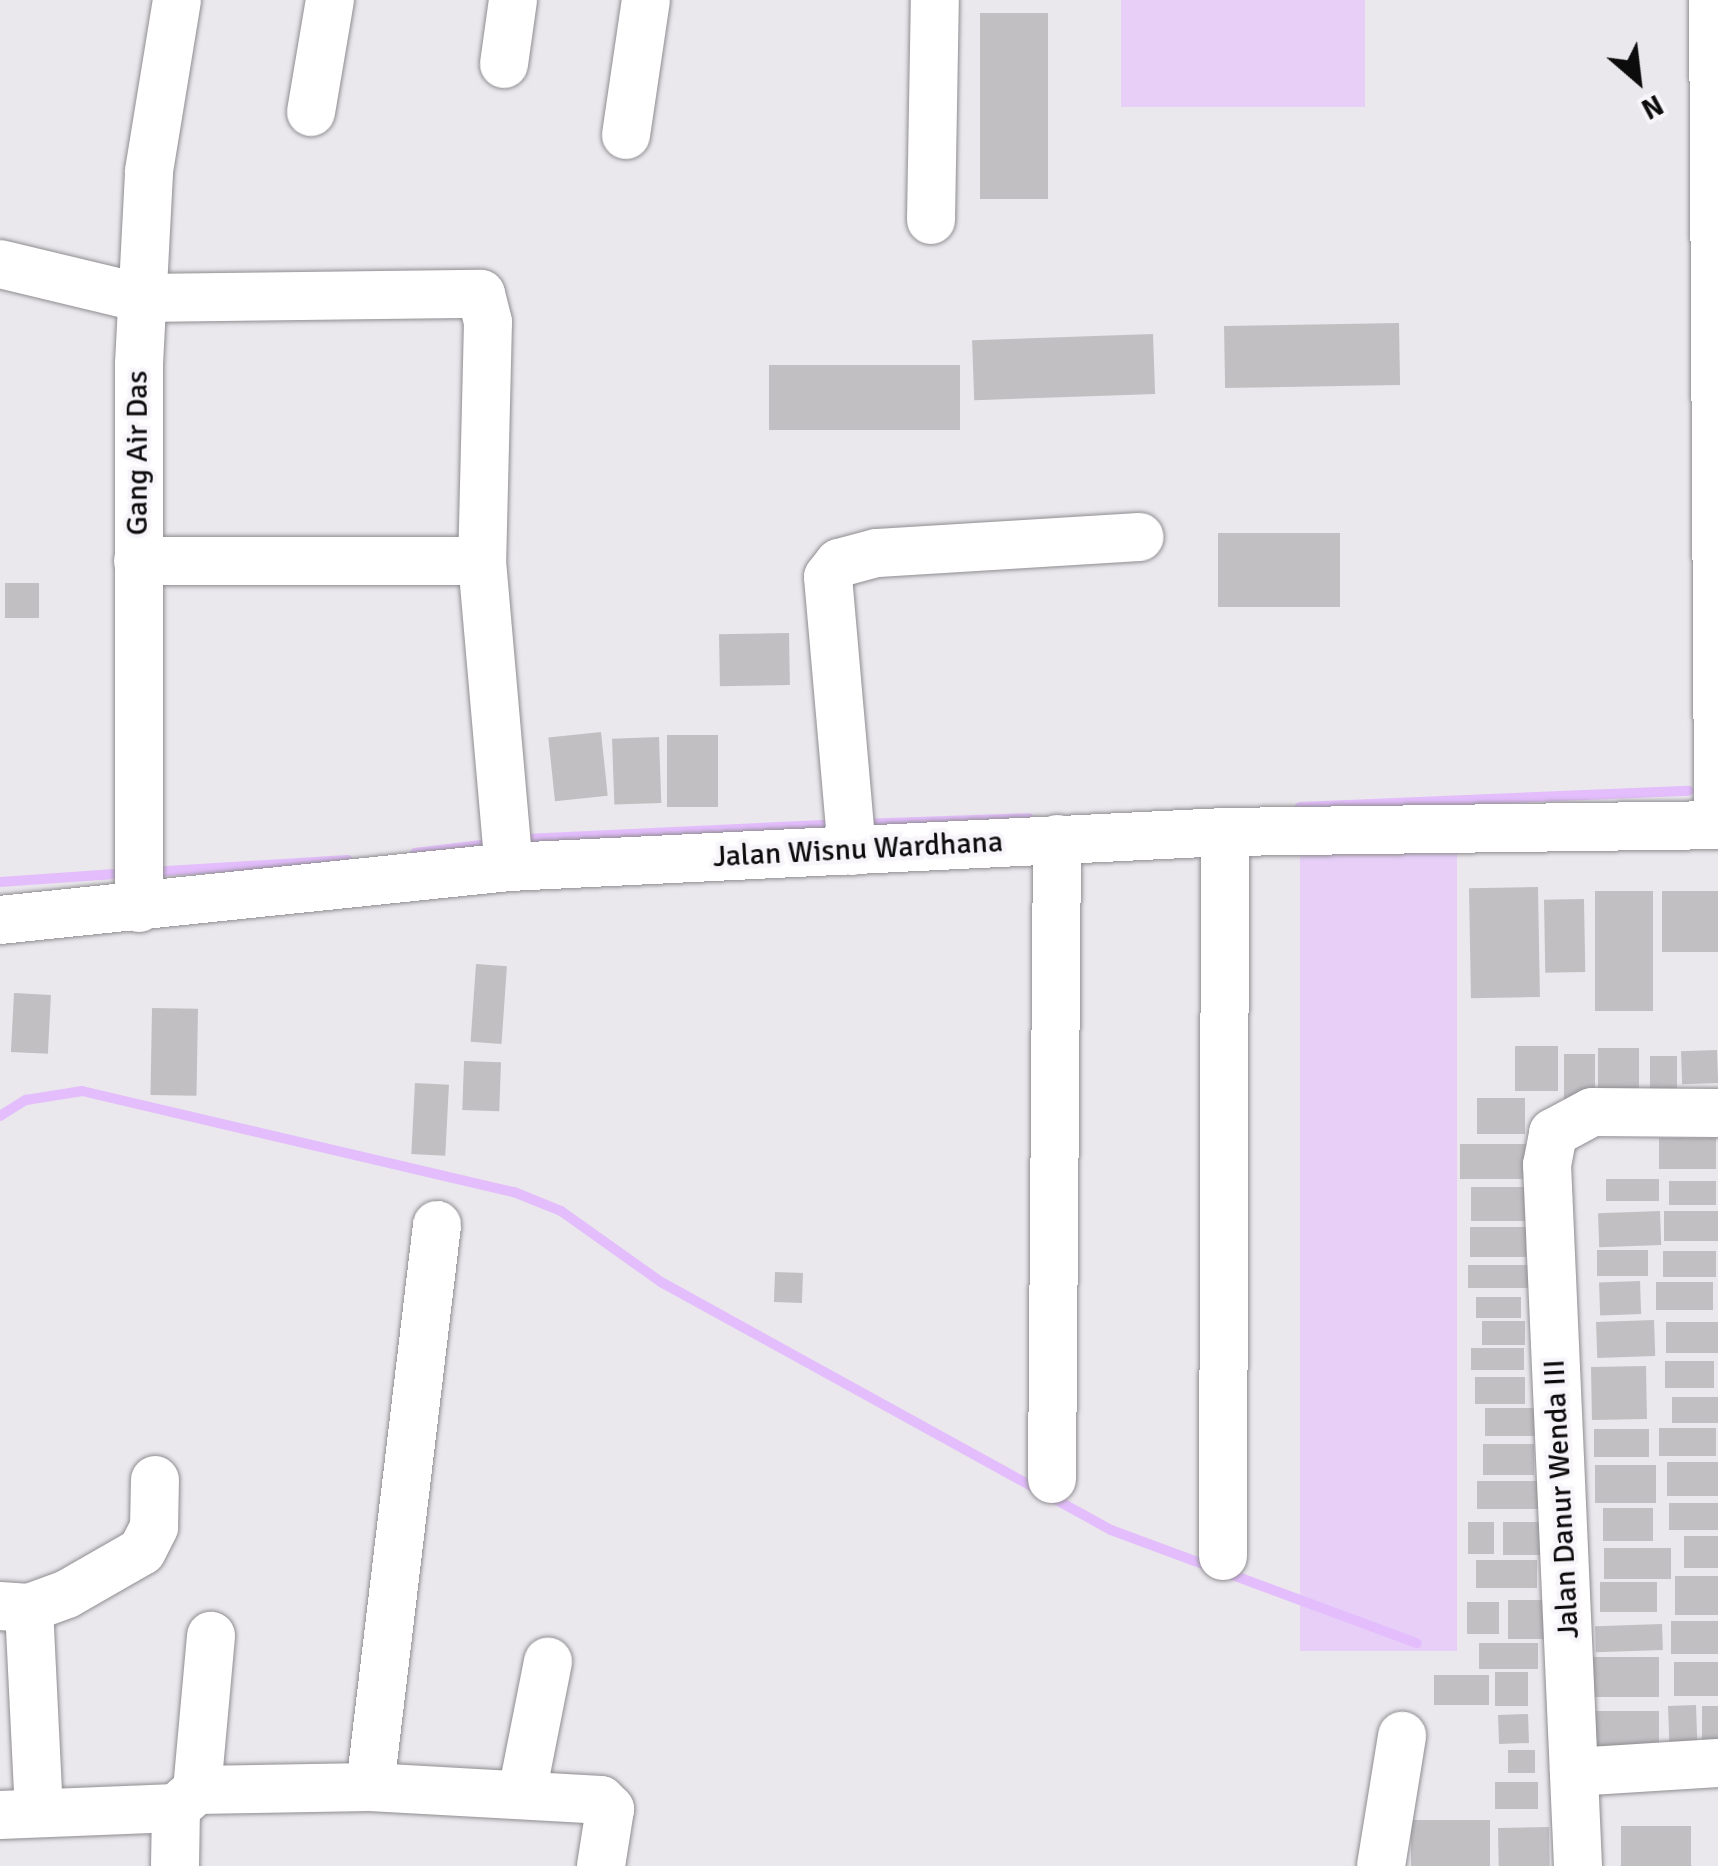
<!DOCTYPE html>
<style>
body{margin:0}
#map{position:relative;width:1718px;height:1866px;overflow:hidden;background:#eae8ec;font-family:Signika,sans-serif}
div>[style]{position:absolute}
.green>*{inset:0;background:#e7cff8;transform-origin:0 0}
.stream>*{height:10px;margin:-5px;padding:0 5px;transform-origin:5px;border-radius:5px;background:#e3bdfc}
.building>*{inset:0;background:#c1bfc2;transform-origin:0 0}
.roads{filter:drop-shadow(0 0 2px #8f8d91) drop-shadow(0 0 2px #8f8d91)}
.minor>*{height:48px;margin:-24px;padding:0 24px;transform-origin:24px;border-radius:24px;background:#fff}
span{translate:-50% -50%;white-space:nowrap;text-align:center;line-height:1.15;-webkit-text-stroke:9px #f7f5f9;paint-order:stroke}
.street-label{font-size:30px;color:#0d0c0d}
.north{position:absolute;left:1588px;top:30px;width:100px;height:100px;-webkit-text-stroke:8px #f7f5f9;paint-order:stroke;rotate:152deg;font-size:28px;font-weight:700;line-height:40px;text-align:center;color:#0d0c0d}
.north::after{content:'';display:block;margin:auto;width:35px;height:45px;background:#0d0c0d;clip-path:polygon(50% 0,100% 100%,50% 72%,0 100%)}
</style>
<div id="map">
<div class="green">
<i style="left:1121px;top:0;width:244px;height:107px"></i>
<i style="left:1457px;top:851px;width:800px;height:157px;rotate:90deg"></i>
</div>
<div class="stream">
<i style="left:1300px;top:807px;width:389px;rotate:-2.4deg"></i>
<i style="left:861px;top:824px;width:168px;rotate:-2deg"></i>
<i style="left:525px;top:839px;width:314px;rotate:-2.7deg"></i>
<i style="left:415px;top:853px;width:75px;rotate:-6.9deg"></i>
<i style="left:151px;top:872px;width:197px;rotate:-3.5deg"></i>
<i style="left:0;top:882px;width:129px;rotate:-4deg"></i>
<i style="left:0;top:1116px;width:31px;rotate:-32deg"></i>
<i style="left:26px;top:1100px;width:57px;rotate:-9.1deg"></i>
<i style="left:82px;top:1091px;width:444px;rotate:13.2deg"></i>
<i style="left:514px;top:1192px;width:51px;rotate:22deg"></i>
<i style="left:561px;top:1211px;width:123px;rotate:35.4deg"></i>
<i style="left:661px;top:1282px;width:514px;rotate:28.86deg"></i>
<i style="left:1111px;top:1530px;width:326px;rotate:20.3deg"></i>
</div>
<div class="building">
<i style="left:1048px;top:13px;width:186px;height:68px;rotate:90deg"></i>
<i style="left:1399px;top:323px;width:62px;height:175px;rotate:89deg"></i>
<i style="left:1153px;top:334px;width:60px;height:181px;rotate:88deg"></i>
<i style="left:769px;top:365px;width:191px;height:65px"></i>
<i style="left:1218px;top:533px;width:122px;height:74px"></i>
<i style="left:5px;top:583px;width:34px;height:35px"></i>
<i style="left:789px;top:633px;width:52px;height:70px;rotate:89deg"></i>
<i style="left:601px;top:732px;width:64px;height:53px;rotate:84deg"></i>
<i style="left:667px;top:735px;width:51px;height:72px"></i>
<i style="left:659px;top:737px;width:66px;height:47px;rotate:88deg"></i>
<i style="left:1538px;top:887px;width:110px;height:69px;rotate:89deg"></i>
<i style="left:1653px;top:891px;width:120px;height:58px;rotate:90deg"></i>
<i style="left:1718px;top:891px;width:61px;height:56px;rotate:90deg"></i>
<i style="left:1584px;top:899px;width:73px;height:40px;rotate:89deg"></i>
<i style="left:476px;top:964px;width:31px;height:78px;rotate:4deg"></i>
<i style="left:14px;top:993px;width:37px;height:59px;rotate:3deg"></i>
<i style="left:152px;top:1008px;width:46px;height:87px;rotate:1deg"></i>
<i style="left:1558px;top:1046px;width:45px;height:43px;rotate:90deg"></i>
<i style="left:1598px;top:1048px;width:41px;height:46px"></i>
<i style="left:1717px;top:1050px;width:33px;height:36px;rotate:88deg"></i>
<i style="left:1595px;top:1054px;width:47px;height:31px;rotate:90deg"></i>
<i style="left:1650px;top:1056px;width:27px;height:39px"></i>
<i style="left:464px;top:1061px;width:37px;height:49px;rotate:2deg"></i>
<i style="left:415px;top:1083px;width:34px;height:71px;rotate:3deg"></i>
<i style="left:1477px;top:1098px;width:48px;height:36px"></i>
<i style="left:1716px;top:1138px;width:31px;height:57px;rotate:90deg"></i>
<i style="left:1532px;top:1144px;width:35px;height:72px;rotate:90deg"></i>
<i style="left:1659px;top:1179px;width:22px;height:53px;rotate:90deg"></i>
<i style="left:1669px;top:1181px;width:47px;height:24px"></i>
<i style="left:1534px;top:1187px;width:34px;height:63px;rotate:90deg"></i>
<i style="left:1660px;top:1211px;width:34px;height:62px;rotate:88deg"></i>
<i style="left:1718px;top:1211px;width:30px;height:54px;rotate:90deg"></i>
<i style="left:1526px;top:1227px;width:30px;height:56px;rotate:90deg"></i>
<i style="left:1648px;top:1250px;width:26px;height:51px;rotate:90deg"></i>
<i style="left:1663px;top:1251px;width:53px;height:26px"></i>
<i style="left:1533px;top:1265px;width:23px;height:65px;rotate:90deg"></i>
<i style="left:775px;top:1272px;width:28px;height:30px;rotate:2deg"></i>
<i style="left:1640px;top:1281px;width:33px;height:41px;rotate:88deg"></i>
<i style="left:1713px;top:1282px;width:28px;height:57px;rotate:90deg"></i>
<i style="left:1476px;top:1297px;width:45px;height:21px"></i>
<i style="left:1654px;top:1320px;width:36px;height:58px;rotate:88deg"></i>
<i style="left:1482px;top:1321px;width:43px;height:24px"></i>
<i style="left:1718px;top:1322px;width:31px;height:52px;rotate:90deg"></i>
<i style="left:1524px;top:1348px;width:22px;height:53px;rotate:90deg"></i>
<i style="left:1714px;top:1361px;width:27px;height:49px;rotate:90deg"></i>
<i style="left:1646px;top:1366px;width:53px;height:55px;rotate:89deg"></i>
<i style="left:1525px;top:1377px;width:27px;height:50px;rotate:90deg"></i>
<i style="left:1672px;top:1397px;width:46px;height:26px"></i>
<i style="left:1545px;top:1408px;width:28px;height:60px;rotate:90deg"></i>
<i style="left:1716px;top:1428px;width:28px;height:57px;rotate:90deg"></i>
<i style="left:1594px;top:1429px;width:55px;height:28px"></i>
<i style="left:1483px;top:1444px;width:51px;height:31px"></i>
<i style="left:1718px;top:1462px;width:34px;height:51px;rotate:90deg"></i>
<i style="left:1595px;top:1465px;width:61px;height:38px"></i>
<i style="left:1542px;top:1481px;width:28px;height:65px;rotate:90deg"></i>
<i style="left:1718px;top:1503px;width:27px;height:49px;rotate:90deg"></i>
<i style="left:1653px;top:1508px;width:33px;height:50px;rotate:90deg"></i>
<i style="left:1468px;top:1522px;width:26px;height:32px"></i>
<i style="left:1503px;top:1522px;width:37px;height:33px"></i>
<i style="left:1684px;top:1536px;width:34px;height:32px"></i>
<i style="left:1671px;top:1548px;width:31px;height:67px;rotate:90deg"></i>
<i style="left:1537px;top:1560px;width:28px;height:61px;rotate:90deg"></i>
<i style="left:1718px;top:1576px;width:39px;height:43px;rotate:90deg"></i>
<i style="left:1657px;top:1582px;width:30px;height:57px;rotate:90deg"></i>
<i style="left:1548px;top:1600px;width:39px;height:40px;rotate:90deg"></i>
<i style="left:1467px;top:1602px;width:32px;height:32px"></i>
<i style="left:1718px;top:1621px;width:33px;height:47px;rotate:90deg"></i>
<i style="left:1662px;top:1624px;width:26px;height:67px;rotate:88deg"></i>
<i style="left:1538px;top:1643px;width:26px;height:59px;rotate:90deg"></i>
<i style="left:1659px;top:1657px;width:40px;height:66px;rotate:90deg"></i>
<i style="left:1718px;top:1662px;width:34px;height:44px;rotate:90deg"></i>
<i style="left:1528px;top:1672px;width:34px;height:33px;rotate:90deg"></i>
<i style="left:1434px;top:1675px;width:55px;height:30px"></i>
<i style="left:1696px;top:1705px;width:37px;height:28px;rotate:88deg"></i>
<i style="left:1718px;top:1706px;width:41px;height:16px;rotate:90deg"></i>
<i style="left:1659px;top:1711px;width:48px;height:65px;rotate:90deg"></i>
<i style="left:1528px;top:1714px;width:29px;height:30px;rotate:88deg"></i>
<i style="left:1508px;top:1750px;width:27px;height:23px"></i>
<i style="left:1538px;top:1782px;width:27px;height:43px;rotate:90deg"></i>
<i style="left:1490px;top:1820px;width:46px;height:79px;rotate:90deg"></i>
<i style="left:1691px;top:1826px;width:40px;height:70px;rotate:90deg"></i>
<i style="left:1549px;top:1827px;width:39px;height:51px;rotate:89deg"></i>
</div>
<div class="roads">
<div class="minor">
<i style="left:1713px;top:0;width:806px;rotate:89.64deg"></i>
<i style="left:504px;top:64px;width:65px;rotate:-82deg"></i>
<i style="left:311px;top:112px;width:114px;rotate:-80.4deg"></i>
<i style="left:626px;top:135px;width:136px;rotate:-81.6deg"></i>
<i style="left:931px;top:220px;width:220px;rotate:-89deg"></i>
<i style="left:0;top:264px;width:146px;rotate:13.5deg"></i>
<i style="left:142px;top:298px;width:339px;rotate:-0.7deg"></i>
<i style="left:481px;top:294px;width:29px;rotate:76deg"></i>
<i style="left:488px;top:322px;width:239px;rotate:91.4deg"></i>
<i style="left:482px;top:561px;width:307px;rotate:85deg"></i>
<i style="left:138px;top:561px;width:344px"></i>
<i style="left:852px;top:851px;width:275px;rotate:-95deg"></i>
<i style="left:828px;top:577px;width:18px;rotate:-52deg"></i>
<i style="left:839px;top:563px;width:39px;rotate:-15deg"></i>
<i style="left:877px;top:553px;width:263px;rotate:-3.5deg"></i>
<i style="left:139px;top:908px;width:544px;rotate:-90deg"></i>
<i style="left:139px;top:364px;width:193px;rotate:-87deg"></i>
<i style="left:149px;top:171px;width:173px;rotate:-80.7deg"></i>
<i style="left:0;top:920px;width:512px;rotate:-5.94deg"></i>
<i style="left:509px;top:867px;width:717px;rotate:-2.8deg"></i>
<i style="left:1225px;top:832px;width:493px;rotate:-0.8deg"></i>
<i style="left:1052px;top:1479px;width:640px;rotate:-89.55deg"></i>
<i style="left:1223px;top:1556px;width:724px;rotate:-89.84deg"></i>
<i style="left:0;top:1606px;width:29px;rotate:4deg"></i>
<i style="left:29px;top:1608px;width:40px;rotate:-20.2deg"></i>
<i style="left:67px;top:1594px;width:86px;rotate:-29.8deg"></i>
<i style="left:142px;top:1551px;width:27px;rotate:-63deg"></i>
<i style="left:154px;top:1527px;width:47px;rotate:-88.8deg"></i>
<i style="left:29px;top:1608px;width:203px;rotate:87.2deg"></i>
<i style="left:1574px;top:1772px;width:144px;rotate:-3.6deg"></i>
<i style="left:370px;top:1787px;width:231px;rotate:3.2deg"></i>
<i style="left:601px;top:1800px;width:13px;rotate:45deg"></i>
<i style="left:610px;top:1809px;width:58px;rotate:99deg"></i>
<i style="left:197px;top:1790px;width:173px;rotate:-1deg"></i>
<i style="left:370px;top:1787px;width:566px;rotate:-83.2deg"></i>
<i style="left:522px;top:1793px;width:134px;rotate:-78.8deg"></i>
<i style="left:0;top:1815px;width:176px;rotate:-2.3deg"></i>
<i style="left:176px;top:1808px;width:28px;rotate:-41deg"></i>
<i style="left:197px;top:1790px;width:155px;rotate:-84.8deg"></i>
<i style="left:175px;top:1866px;width:58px;rotate:-89deg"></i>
<i style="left:1381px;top:1866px;width:132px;rotate:-80.8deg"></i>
<i style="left:1578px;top:1866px;width:702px;rotate:-92.53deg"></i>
<i style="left:1547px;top:1165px;width:33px;rotate:-79deg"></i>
<i style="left:1553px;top:1133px;width:44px;rotate:-28.3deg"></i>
<i style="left:1592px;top:1112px;width:126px;rotate:0.5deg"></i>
</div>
</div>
<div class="street-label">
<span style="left:138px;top:453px;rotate:-90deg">Gang Air Das</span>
<span style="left:858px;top:850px;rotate:-3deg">Jalan Wisnu Wardhana</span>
<span style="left:1562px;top:1499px;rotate:-93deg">Jalan Danur Wenda III</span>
</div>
<div class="north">N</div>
</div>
